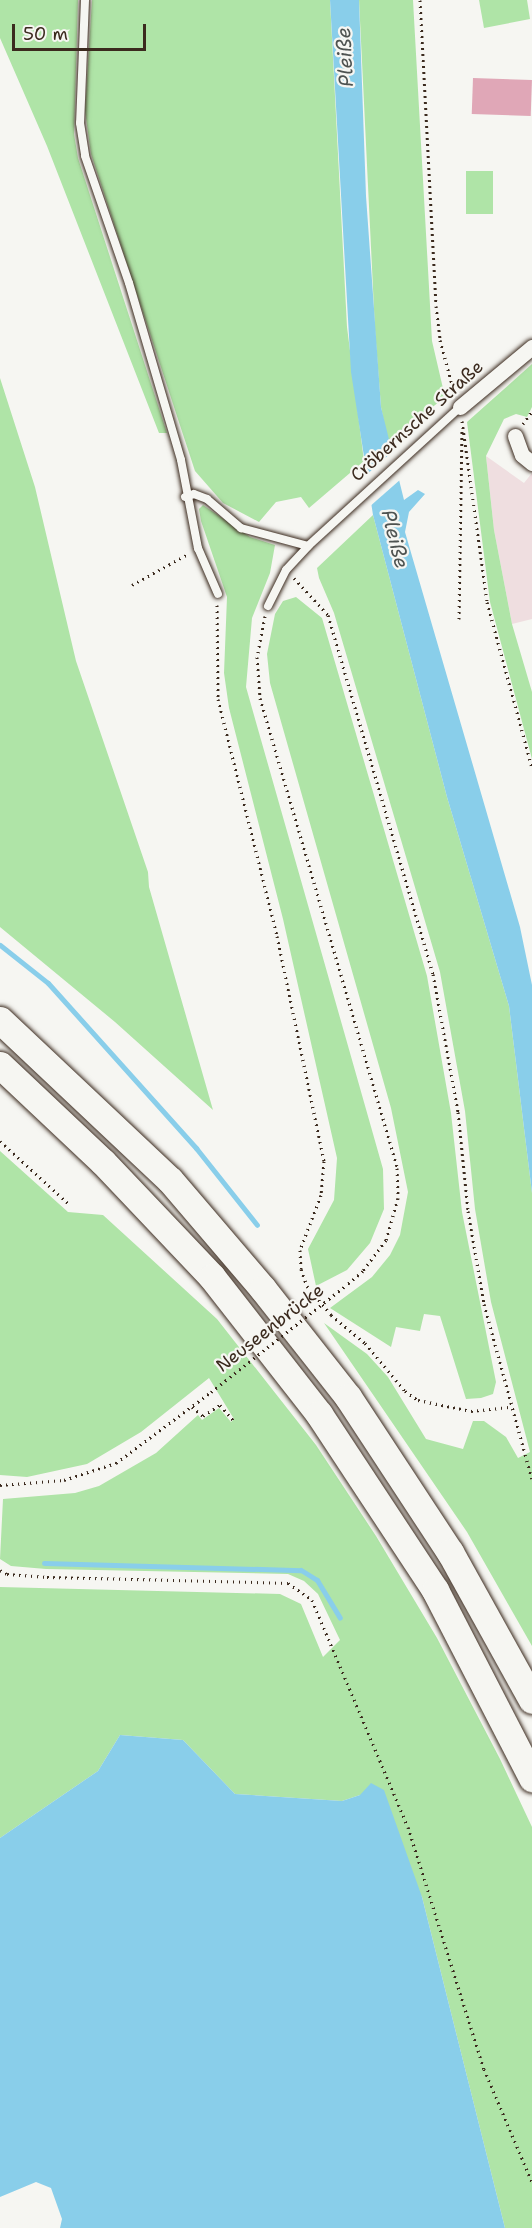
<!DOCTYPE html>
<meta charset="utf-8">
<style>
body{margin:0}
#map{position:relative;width:532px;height:2228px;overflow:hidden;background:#f6f6f2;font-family:"Shantell Sans",sans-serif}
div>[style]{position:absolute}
.built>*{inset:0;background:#efdee0}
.green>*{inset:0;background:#afe4a7;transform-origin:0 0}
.water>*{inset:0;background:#89ceea}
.pier>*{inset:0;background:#f6f6f2}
.stream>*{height:5px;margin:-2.5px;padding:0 2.5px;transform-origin:2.5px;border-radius:2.5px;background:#89ceea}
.building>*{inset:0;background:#e0a7b7;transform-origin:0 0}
.path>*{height:3px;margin-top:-1.5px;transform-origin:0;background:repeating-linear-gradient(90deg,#3b2a1e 0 1.5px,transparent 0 6px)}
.roads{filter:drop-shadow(0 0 2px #3b2a1e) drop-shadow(0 0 2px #3b2a1e)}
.lane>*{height:8px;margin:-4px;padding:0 4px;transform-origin:4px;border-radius:4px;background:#f6f6f2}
.street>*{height:15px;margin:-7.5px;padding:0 7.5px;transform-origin:7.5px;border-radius:7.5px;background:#f6f6f2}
.highway>*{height:27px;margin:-13.5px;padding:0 13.5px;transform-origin:13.5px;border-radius:13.5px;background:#f6f6f2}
.path-bridge>*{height:3px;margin-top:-1.5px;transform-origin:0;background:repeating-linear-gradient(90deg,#3b2a1e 0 1.5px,transparent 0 6px)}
span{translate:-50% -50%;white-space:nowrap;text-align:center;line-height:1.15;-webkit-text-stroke:4.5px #f6f6f2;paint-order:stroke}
.street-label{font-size:18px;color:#3b2a1e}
.water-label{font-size:20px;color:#4e5351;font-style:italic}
.scale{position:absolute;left:12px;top:24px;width:134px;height:27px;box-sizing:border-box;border:3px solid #3b2a1e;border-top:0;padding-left:8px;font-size:18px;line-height:21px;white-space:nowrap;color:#3b2a1e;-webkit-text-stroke:4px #f6f6f2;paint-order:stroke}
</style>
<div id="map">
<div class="built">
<i style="clip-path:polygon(486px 456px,524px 483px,532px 473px,532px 619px,512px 624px,494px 530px)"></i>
</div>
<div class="green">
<i style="clip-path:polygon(0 0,78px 0,74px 134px,78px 158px,167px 433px,159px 433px,47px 146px,0 38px)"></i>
<i style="clip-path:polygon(92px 0,330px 0,347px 327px,364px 461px,309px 508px,301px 497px,276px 502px,259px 522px,223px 503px,195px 471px,91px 154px,85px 111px)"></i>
<i style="clip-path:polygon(359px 0,413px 0,432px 341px,445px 397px,388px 443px,381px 407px,375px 330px)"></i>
<i style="clip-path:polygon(479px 0,527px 0,530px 19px,484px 28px)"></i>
<i style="left:493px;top:171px;width:43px;height:27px;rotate:90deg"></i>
<i style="clip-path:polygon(532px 364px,532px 407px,527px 417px,516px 414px,504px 419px,486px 456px,494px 530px,512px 624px,532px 692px,532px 759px,490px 602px,467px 422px)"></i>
<i style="clip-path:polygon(0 378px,35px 487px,76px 661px,148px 872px,149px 887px,213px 1110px,115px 1022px,0 927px)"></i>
<i style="clip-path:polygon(203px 505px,250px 537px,275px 545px,270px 573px,252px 618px,246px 687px,383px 1169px,384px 1209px,370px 1243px,347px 1270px,316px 1286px,308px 1249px,334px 1200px,337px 1158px,283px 919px,229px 708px,224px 673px,227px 597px,201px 521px,199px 509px)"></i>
<i style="clip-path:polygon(373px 515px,447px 797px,509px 1006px,532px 1193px,532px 1646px,467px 1532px,324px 1323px,367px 1354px,388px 1377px,426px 1439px,463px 1449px,473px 1421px,484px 1421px,506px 1437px,518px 1458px,530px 1452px,491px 1302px,475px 1209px,465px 1111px,440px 972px,334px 613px,319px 578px,317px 568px)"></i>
<i style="clip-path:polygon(296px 597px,322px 618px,427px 976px,451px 1113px,462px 1212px,496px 1382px,493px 1394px,481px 1398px,466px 1399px,440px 1316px,424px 1314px,420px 1331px,396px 1327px,391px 1347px,330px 1308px,372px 1277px,390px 1255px,400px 1235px,408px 1192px,391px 1108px,270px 683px,267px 654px,275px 614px,283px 601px)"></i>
<i style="clip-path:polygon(0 1151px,68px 1212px,103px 1215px,217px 1319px,316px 1445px,376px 1536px,437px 1638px,500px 1759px,532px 1827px,532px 2228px,505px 2228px,422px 1897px,360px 1795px,342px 1801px,235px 1794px,183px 1740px,120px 1735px,98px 1771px,0 1838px,0 1587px,280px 1594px,301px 1604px,323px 1657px,340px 1640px,318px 1594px,304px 1581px,288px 1574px,46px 1569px,11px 1566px,0 1559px,3px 1499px,75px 1493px,99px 1486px,156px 1453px,198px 1415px,202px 1420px,219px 1408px,231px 1422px,234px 1419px,209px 1378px,141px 1432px,87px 1464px,27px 1477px,0 1475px)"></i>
</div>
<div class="water">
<i style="clip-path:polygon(330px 0,359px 0,366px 196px,381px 407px,404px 500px,418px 490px,425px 494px,409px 512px,405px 532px,520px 927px,532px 985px,532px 1193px,509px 1006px,447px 797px,373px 515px,351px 372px)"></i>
<i style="clip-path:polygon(120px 1735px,183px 1740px,235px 1794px,342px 1801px,360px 1795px,371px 1783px,384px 1790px,422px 1897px,505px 2228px,60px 2228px,62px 2219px,51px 2188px,36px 2182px,0 2197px,0 1838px,98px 1771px)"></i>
</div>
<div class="pier">
<i style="clip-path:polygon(393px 451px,401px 479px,368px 508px,364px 477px)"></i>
</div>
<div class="stream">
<i style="left:0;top:945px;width:61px;rotate:38.4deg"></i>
<i style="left:48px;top:983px;width:222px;rotate:48.1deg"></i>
<i style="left:196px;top:1148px;width:98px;rotate:51.6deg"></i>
<i style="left:44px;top:1563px;width:257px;rotate:1.6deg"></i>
<i style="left:301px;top:1570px;width:19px;rotate:32deg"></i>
<i style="left:317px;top:1580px;width:44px;rotate:58.8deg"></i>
</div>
<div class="building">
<i style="left:473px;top:78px;width:59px;height:36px;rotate:2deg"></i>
</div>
<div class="path">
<i style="left:420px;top:0;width:306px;rotate:87deg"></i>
<i style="left:436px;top:306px;width:34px;rotate:83deg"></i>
<i style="left:440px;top:340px;width:54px;rotate:74.9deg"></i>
<i style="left:462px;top:421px;width:183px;rotate:82.1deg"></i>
<i style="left:487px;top:602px;width:172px;rotate:74.8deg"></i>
<i style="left:523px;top:424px;width:16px;rotate:-55deg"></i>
<i style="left:294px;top:578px;width:50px;rotate:47.4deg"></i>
<i style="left:328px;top:615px;width:374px;rotate:73.7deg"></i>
<i style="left:433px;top:974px;width:140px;rotate:79.7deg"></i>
<i style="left:458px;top:1112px;width:100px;rotate:84.2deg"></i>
<i style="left:468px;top:1211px;width:94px;rotate:80.2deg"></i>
<i style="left:484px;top:1304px;width:181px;rotate:74.7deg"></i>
<i style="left:132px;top:585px;width:64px;rotate:-29deg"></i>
<i style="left:217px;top:605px;width:94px;rotate:89.4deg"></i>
<i style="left:218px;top:699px;width:244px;rotate:76deg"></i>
<i style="left:277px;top:936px;width:230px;rotate:78.2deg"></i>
<i style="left:324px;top:1161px;width:34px;rotate:95deg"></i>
<i style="left:321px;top:1195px;width:59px;rotate:110.9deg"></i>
<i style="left:300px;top:1250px;width:19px;rotate:87deg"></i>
<i style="left:301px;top:1269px;width:18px;rotate:71deg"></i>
<i style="left:307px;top:1286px;width:38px;rotate:50deg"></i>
<i style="left:331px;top:1315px;width:44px;rotate:39.5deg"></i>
<i style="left:365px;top:1343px;width:62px;rotate:50.2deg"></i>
<i style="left:405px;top:1391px;width:16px;rotate:35deg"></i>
<i style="left:418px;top:1400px;width:54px;rotate:11.7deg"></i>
<i style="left:471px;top:1411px;width:38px;rotate:-6deg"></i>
<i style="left:265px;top:616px;width:42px;rotate:101deg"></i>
<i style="left:257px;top:657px;width:41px;rotate:85.8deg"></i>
<i style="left:260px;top:698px;width:490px;rotate:73.7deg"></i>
<i style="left:397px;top:1168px;width:30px;rotate:88deg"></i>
<i style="left:398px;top:1198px;width:44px;rotate:105.9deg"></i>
<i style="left:386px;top:1240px;width:39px;rotate:127deg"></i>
<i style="left:363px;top:1271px;width:23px;rotate:140deg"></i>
<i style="left:459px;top:619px;width:191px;rotate:-89.1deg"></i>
<i style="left:0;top:1141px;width:92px;rotate:42.4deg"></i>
<i style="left:192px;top:1407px;width:14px;rotate:39deg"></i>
<i style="left:203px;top:1416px;width:20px;rotate:-33deg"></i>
<i style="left:220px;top:1405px;width:20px;rotate:49deg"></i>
<i style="left:0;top:1485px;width:64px;rotate:-4.5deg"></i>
<i style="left:64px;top:1480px;width:55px;rotate:-18.1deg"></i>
<i style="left:116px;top:1463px;width:119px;rotate:-36.8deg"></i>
<i style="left:0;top:1570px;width:8px;rotate:30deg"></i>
<i style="left:7px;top:1574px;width:40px;rotate:4.3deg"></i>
<i style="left:47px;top:1577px;width:241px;rotate:1.4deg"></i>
<i style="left:288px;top:1583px;width:29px;rotate:35deg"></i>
<i style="left:312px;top:1600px;width:246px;rotate:67.1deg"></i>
<i style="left:408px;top:1827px;width:254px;rotate:72.6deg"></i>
<i style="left:484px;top:2069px;width:123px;rotate:67deg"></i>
</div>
<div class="roads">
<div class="lane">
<i style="left:85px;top:0;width:123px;rotate:92.3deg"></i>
<i style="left:80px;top:123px;width:33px;rotate:81deg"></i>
<i style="left:85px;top:156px;width:134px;rotate:70.9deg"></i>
<i style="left:129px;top:283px;width:184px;rotate:73.6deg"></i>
<i style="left:181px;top:460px;width:90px;rotate:79.1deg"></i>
<i style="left:198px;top:548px;width:50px;rotate:66.5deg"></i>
<i style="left:185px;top:497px;width:9px;rotate:-18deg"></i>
<i style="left:194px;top:494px;width:14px;rotate:21deg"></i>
<i style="left:207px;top:499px;width:45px;rotate:40.5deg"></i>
<i style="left:241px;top:528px;width:69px;rotate:15deg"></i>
<i style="left:268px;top:606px;width:40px;rotate:-63.4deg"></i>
<i style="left:286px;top:570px;width:33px;rotate:-47deg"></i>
<i style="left:308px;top:546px;width:206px;rotate:-42.4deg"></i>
</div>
<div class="street">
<i style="left:460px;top:407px;width:94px;rotate:-39.8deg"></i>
<i style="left:515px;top:436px;width:20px;rotate:70deg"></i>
<i style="left:522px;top:455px;width:13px;rotate:39deg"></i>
</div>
<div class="highway">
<i style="left:0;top:1020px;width:233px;rotate:43.3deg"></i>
<i style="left:170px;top:1180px;width:143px;rotate:49.5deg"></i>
<i style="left:263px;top:1289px;width:137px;rotate:51.8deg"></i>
<i style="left:348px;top:1397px;width:186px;rotate:56.7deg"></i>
<i style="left:450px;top:1552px;width:169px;rotate:61deg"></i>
<i style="left:0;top:1065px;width:141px;rotate:43.3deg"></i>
<i style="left:103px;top:1162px;width:158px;rotate:46.5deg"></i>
<i style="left:212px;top:1277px;width:174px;rotate:52deg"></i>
<i style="left:319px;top:1414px;width:211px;rotate:56.6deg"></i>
<i style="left:435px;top:1590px;width:212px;rotate:62.7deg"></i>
</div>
</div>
<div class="path-bridge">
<i style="left:211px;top:1392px;width:171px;rotate:-38.3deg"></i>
</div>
<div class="street-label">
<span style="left:417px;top:421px;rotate:-42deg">Cröbernsche Straße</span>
<span style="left:270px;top:1328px;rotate:-38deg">Neuseenbrücke</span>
</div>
<div class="water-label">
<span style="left:345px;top:57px;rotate:-93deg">Pleiße</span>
<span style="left:395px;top:539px;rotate:76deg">Pleiße</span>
</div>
<div class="scale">50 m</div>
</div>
